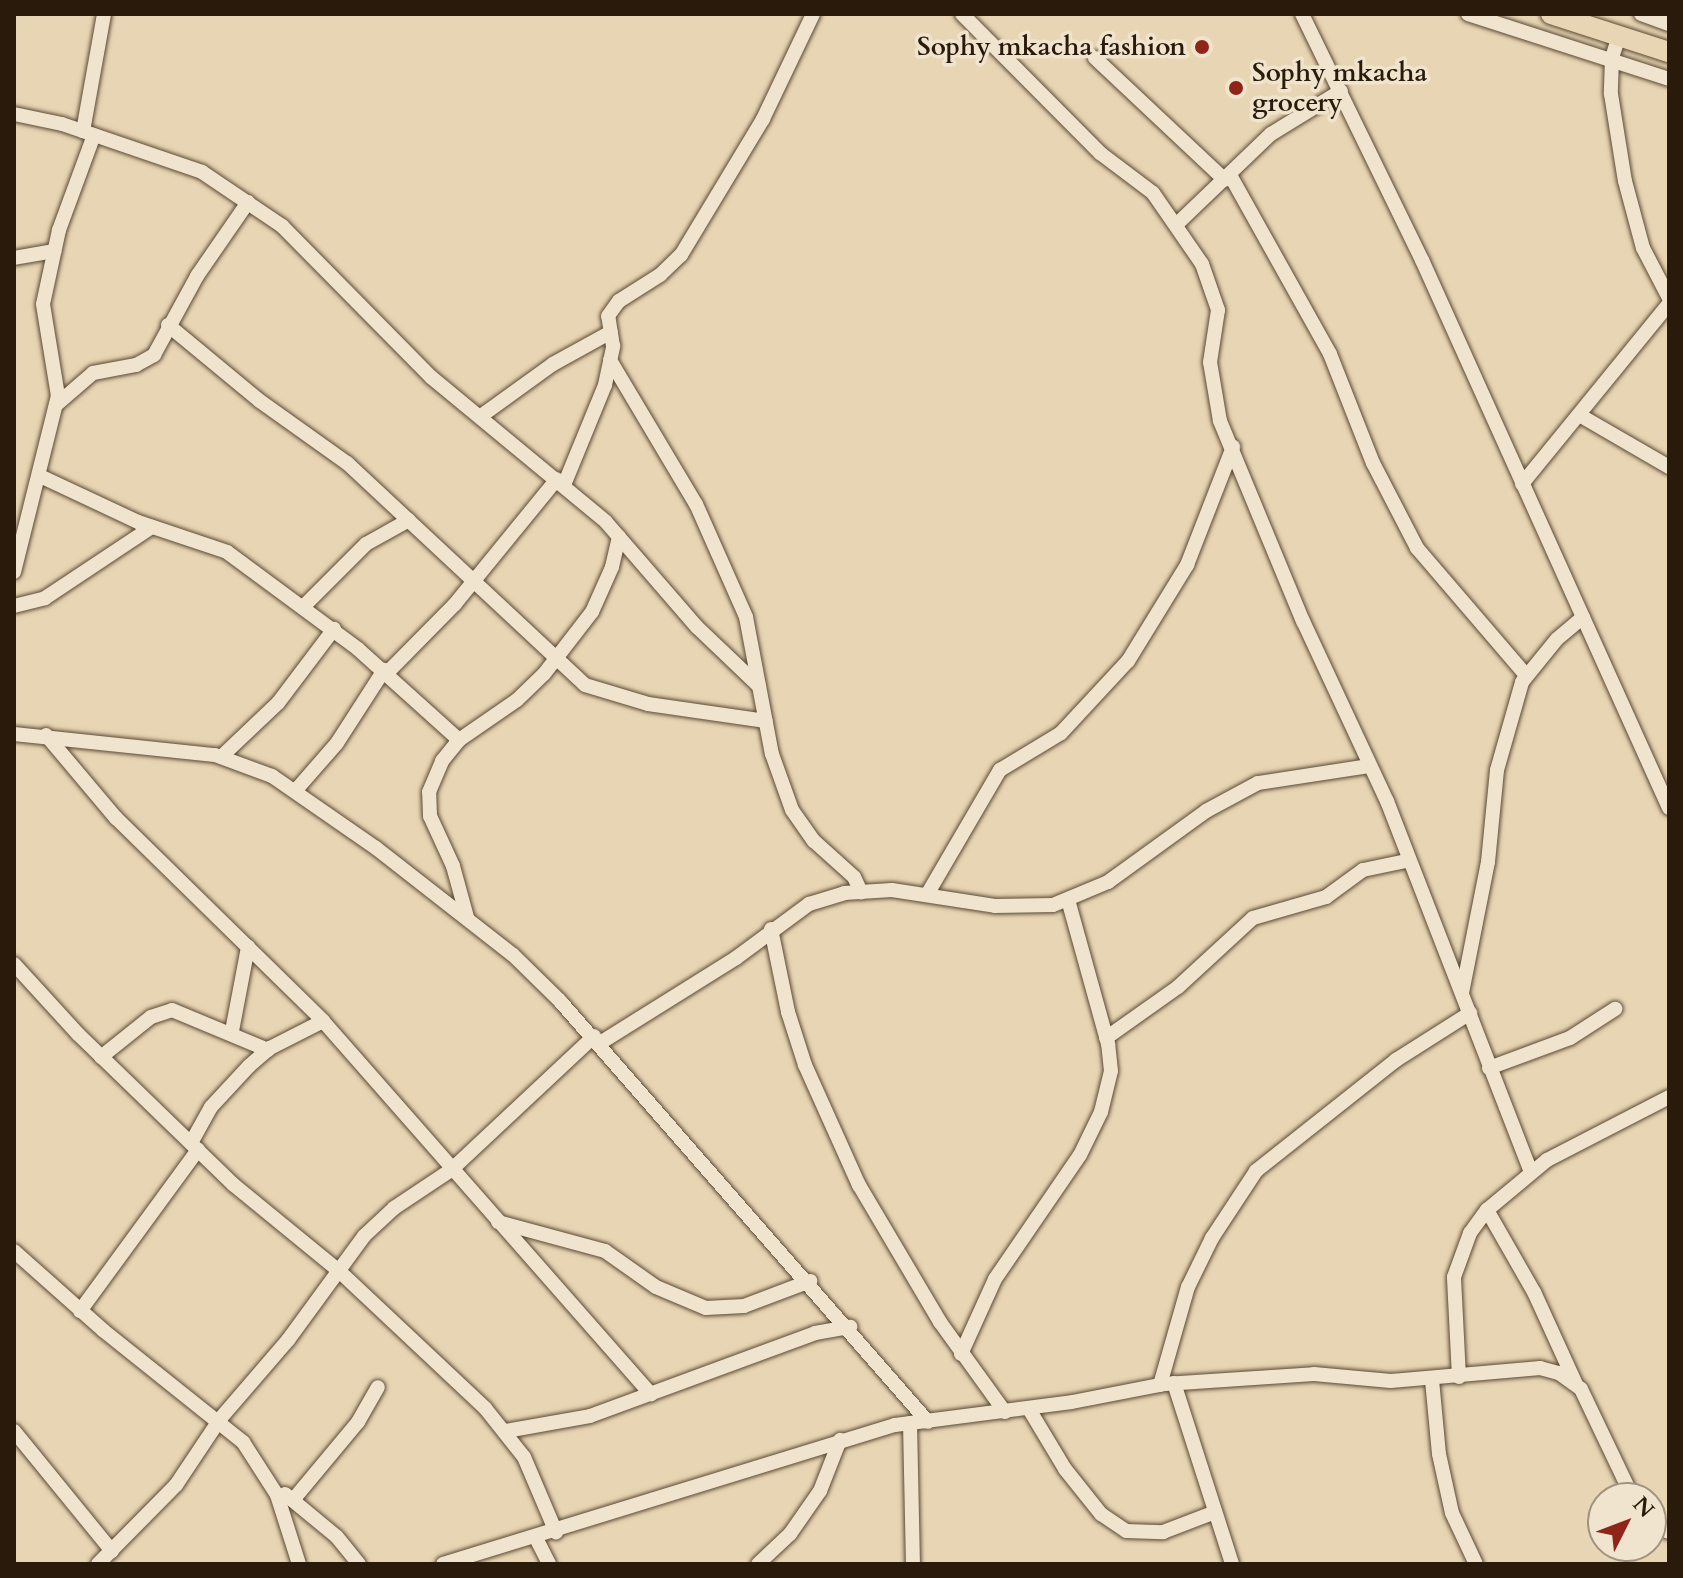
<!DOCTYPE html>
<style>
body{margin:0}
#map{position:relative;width:1683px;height:1578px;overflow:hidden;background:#e8d5b3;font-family:Cardo,serif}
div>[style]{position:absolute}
.roads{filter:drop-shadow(0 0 2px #5a4935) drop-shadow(0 0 2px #5a4935)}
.minor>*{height:14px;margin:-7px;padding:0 7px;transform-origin:7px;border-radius:7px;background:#f0e4ce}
.highway>*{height:20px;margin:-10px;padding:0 10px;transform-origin:10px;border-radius:10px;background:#e8d5b3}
.dots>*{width:22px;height:22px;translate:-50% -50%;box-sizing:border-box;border:4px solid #f0e4ce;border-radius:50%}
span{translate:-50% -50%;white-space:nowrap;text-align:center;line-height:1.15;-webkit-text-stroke:7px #f0e4ce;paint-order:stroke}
.poi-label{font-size:26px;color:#2a1a0b;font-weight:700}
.right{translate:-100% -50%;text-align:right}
.left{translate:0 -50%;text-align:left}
.frame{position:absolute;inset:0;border:16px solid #2a1a0b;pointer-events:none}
.north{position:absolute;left:1587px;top:1482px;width:80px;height:80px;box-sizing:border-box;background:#f0e4ce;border:2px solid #a19380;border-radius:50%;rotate:48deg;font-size:22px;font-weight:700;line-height:32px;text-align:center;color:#2a1a0b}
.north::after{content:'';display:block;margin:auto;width:28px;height:36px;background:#8f2418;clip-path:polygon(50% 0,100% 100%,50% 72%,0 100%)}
</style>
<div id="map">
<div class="roads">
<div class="minor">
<i style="left:962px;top:14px;width:196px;rotate:45.2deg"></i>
<i style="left:1100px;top:153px;width:66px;rotate:37deg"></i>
<i style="left:1153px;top:193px;width:86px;rotate:55.4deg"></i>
<i style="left:1202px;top:264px;width:49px;rotate:70.8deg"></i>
<i style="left:1218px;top:310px;width:53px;rotate:98.7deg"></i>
<i style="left:1210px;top:362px;width:60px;rotate:80.4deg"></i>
<i style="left:1220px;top:421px;width:217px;rotate:67.5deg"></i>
<i style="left:1303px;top:621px;width:199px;rotate:65deg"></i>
<i style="left:1387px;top:801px;width:398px;rotate:68.8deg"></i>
<i style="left:1302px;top:14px;width:274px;rotate:64deg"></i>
<i style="left:1422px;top:260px;width:601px;rotate:65.74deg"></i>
<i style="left:1468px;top:14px;width:211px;rotate:17.9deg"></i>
<i style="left:1641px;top:14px;width:30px;rotate:20deg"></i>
<i style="left:1619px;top:36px;width:23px;rotate:108deg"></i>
<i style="left:1612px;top:58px;width:36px;rotate:92deg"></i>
<i style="left:1611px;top:94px;width:88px;rotate:80.9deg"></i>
<i style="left:1625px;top:181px;width:69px;rotate:75deg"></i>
<i style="left:1643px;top:248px;width:56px;rotate:62.5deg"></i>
<i style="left:1095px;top:58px;width:178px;rotate:43.2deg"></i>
<i style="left:14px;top:114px;width:49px;rotate:11.8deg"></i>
<i style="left:62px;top:124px;width:148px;rotate:18.9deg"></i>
<i style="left:202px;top:172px;width:97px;rotate:34deg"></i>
<i style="left:282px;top:226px;width:212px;rotate:45.4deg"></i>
<i style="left:431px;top:377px;width:227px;rotate:39.6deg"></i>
<i style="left:606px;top:522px;width:139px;rotate:49.1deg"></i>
<i style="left:697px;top:627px;width:86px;rotate:43.6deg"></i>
<i style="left:83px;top:131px;width:119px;rotate:-79.8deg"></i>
<i style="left:1230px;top:175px;width:205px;rotate:60.8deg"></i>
<i style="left:1330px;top:354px;width:117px;rotate:68.5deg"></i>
<i style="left:1373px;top:463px;width:96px;rotate:62.6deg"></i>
<i style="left:1417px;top:548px;width:166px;rotate:49.4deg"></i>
<i style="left:1177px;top:224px;width:130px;rotate:-43.8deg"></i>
<i style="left:1271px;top:134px;width:82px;rotate:-31.6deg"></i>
<i style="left:14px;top:258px;width:41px;rotate:-9.9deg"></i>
<i style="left:168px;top:325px;width:119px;rotate:39.6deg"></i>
<i style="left:260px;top:401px;width:107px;rotate:35.5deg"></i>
<i style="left:347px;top:463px;width:325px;rotate:43deg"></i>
<i style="left:585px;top:685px;width:66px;rotate:16.8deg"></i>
<i style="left:648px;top:704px;width:119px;rotate:8.2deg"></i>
<i style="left:610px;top:360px;width:168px;rotate:59.2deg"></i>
<i style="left:696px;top:504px;width:124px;rotate:66.1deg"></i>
<i style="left:746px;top:617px;width:139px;rotate:79.3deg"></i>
<i style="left:772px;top:754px;width:59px;rotate:70.3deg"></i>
<i style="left:792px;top:810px;width:38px;rotate:55deg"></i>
<i style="left:814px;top:841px;width:54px;rotate:42deg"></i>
<i style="left:854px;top:877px;width:17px;rotate:65deg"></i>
<i style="left:56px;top:405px;width:49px;rotate:-40.9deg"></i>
<i style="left:93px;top:373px;width:44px;rotate:-10.5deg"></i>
<i style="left:136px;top:365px;width:21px;rotate:-29deg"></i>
<i style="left:154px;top:355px;width:90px;rotate:-61.4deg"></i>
<i style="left:197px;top:276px;width:90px;rotate:-55.4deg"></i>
<i style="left:481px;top:416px;width:89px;rotate:-35.8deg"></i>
<i style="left:553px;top:364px;width:66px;rotate:-28.9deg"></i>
<i style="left:1581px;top:416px;width:102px;rotate:30.1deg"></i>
<i style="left:40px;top:476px;width:108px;rotate:25.1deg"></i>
<i style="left:138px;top:522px;width:94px;rotate:18.6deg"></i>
<i style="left:227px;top:552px;width:163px;rotate:36.5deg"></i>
<i style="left:358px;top:649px;width:136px;rotate:42deg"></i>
<i style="left:1522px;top:484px;width:232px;rotate:-50.8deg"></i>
<i style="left:564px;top:485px;width:108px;rotate:-67.7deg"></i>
<i style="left:605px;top:385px;width:40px;rotate:-78deg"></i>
<i style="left:613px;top:346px;width:30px;rotate:-99deg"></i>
<i style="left:608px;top:316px;width:19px;rotate:-54deg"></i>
<i style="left:619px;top:301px;width:49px;rotate:-32.4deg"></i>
<i style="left:660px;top:275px;width:29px;rotate:-44deg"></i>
<i style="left:681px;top:255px;width:159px;rotate:-58.9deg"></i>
<i style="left:763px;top:119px;width:116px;rotate:-64.5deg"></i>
<i style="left:14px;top:572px;width:181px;rotate:-76deg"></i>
<i style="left:58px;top:396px;width:93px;rotate:-99.3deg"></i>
<i style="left:43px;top:304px;width:76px;rotate:-77.8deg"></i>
<i style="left:59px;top:230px;width:101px;rotate:-69.8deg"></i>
<i style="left:14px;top:606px;width:32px;rotate:-14deg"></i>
<i style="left:45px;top:598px;width:128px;rotate:-33.6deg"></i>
<i style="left:304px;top:606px;width:88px;rotate:-45deg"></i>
<i style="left:366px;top:544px;width:49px;rotate:-29.2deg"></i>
<i style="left:387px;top:673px;width:97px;rotate:-45.4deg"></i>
<i style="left:455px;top:604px;width:161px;rotate:-50.8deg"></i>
<i style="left:14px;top:734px;width:202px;rotate:6deg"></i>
<i style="left:215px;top:755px;width:61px;rotate:20.2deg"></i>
<i style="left:272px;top:776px;width:126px;rotate:34.7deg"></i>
<i style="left:376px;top:848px;width:174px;rotate:38deg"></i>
<i style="left:513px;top:955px;width:66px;rotate:44.4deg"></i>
<i style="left:560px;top:1001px;width:559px;rotate:48.84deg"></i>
<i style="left:46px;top:735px;width:109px;rotate:49.9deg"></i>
<i style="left:116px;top:818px;width:290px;rotate:44.4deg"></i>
<i style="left:323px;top:1021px;width:497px;rotate:48.7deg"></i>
<i style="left:221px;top:757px;width:79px;rotate:-43.5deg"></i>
<i style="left:278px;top:703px;width:93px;rotate:-52.9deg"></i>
<i style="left:296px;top:790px;width:62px;rotate:-48.9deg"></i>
<i style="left:337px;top:743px;width:87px;rotate:-57.2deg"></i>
<i style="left:928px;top:893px;width:143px;rotate:-59.7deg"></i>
<i style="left:1000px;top:770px;width:71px;rotate:-31.2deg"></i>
<i style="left:1061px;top:733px;width:98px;rotate:-47.1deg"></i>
<i style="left:1128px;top:661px;width:113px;rotate:-58.4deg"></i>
<i style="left:1187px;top:565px;width:127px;rotate:-68.7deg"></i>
<i style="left:467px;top:917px;width:53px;rotate:-105.4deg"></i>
<i style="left:453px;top:866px;width:55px;rotate:-114.7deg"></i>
<i style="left:430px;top:816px;width:24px;rotate:-92deg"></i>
<i style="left:429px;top:792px;width:34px;rotate:-67deg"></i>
<i style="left:442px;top:761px;width:27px;rotate:-51deg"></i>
<i style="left:459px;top:740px;width:70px;rotate:-34.6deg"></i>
<i style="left:517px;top:700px;width:37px;rotate:-44deg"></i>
<i style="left:544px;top:674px;width:78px;rotate:-52.3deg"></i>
<i style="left:592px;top:612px;width:49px;rotate:-66deg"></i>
<i style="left:612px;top:567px;width:31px;rotate:-77deg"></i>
<i style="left:771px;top:929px;width:85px;rotate:78.4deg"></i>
<i style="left:788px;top:1012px;width:56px;rotate:72.2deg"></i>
<i style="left:805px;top:1065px;width:132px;rotate:65.8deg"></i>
<i style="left:859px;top:1185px;width:159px;rotate:59.4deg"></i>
<i style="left:940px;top:1322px;width:111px;rotate:54.2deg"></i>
<i style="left:14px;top:964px;width:95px;rotate:47.6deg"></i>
<i style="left:78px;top:1034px;width:217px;rotate:44.1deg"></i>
<i style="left:234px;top:1185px;width:136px;rotate:39.3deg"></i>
<i style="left:339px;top:1271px;width:200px;rotate:43.2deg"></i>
<i style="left:485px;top:1408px;width:63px;rotate:51.5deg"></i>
<i style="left:524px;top:1457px;width:82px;rotate:66.9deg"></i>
<i style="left:1462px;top:993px;width:134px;rotate:-78.8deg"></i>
<i style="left:1488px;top:862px;width:92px;rotate:-84.4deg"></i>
<i style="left:1497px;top:770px;width:91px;rotate:-74.1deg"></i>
<i style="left:1522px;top:682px;width:55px;rotate:-50.9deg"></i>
<i style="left:1557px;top:639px;width:34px;rotate:-40deg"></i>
<i style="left:232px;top:1031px;width:86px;rotate:-79.2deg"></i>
<i style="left:1106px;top:1038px;width:88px;rotate:-35.3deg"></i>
<i style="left:1178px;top:987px;width:102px;rotate:-42.6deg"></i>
<i style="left:1253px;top:918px;width:76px;rotate:-16deg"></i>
<i style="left:1326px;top:897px;width:46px;rotate:-36.1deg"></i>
<i style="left:1363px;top:870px;width:44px;rotate:-11.8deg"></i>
<i style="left:600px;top:1043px;width:160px;rotate:-32deg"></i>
<i style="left:736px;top:958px;width:91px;rotate:-36.5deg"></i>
<i style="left:809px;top:904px;width:37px;rotate:-17deg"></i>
<i style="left:844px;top:893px;width:48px;rotate:-3.6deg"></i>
<i style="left:892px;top:890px;width:104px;rotate:8.8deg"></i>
<i style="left:995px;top:906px;width:58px;rotate:-1deg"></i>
<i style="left:1053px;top:905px;width:60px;rotate:-22.7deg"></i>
<i style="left:1108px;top:882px;width:121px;rotate:-35.9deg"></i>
<i style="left:1206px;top:811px;width:59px;rotate:-28.3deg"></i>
<i style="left:1258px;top:783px;width:112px;rotate:-8.7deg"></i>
<i style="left:101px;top:1057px;width:64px;rotate:-38.7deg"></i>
<i style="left:151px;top:1017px;width:22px;rotate:-18deg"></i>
<i style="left:172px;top:1010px;width:104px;rotate:22.6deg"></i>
<i style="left:1489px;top:1068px;width:86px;rotate:-20.3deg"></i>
<i style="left:1570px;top:1038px;width:54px;rotate:-32.8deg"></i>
<i style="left:191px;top:1143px;width:41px;rotate:-60.9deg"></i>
<i style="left:211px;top:1107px;width:56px;rotate:-47.2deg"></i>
<i style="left:249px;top:1066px;width:28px;rotate:-41deg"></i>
<i style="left:270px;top:1048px;width:59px;rotate:-27deg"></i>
<i style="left:1487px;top:1210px;width:95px;rotate:60.2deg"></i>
<i style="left:1534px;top:1292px;width:101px;rotate:65.5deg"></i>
<i style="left:498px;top:1222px;width:111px;rotate:15.2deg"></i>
<i style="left:605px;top:1251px;width:62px;rotate:35.2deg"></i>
<i style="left:656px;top:1287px;width:54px;rotate:22.8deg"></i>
<i style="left:706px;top:1308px;width:38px;rotate:-3deg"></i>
<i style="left:744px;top:1306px;width:71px;rotate:-20.7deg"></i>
<i style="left:14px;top:1251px;width:120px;rotate:41.6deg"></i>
<i style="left:104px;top:1331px;width:178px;rotate:38.6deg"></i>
<i style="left:243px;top:1442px;width:63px;rotate:57.3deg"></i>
<i style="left:277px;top:1495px;width:72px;rotate:72.3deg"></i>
<i style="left:80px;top:1311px;width:200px;rotate:-53.8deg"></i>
<i style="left:961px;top:1354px;width:82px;rotate:-65.6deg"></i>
<i style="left:995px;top:1279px;width:150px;rotate:-55.6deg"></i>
<i style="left:1080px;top:1155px;width:48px;rotate:-64deg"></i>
<i style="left:1101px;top:1112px;width:42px;rotate:-76.3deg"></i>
<i style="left:1111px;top:1071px;width:27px;rotate:-96deg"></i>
<i style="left:1108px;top:1044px;width:149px;rotate:-105.5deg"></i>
<i style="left:1459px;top:1377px;width:100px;rotate:-92.9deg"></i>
<i style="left:1454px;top:1277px;width:47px;rotate:-70deg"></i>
<i style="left:1470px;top:1233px;width:29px;rotate:-54deg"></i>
<i style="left:1487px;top:1210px;width:78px;rotate:-39.8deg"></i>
<i style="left:1547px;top:1160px;width:137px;rotate:-27.3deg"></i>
<i style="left:1432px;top:1380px;width:74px;rotate:84.6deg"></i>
<i style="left:1439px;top:1454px;width:60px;rotate:77.6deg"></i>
<i style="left:1452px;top:1513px;width:56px;rotate:64.8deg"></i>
<i style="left:1174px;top:1383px;width:190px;rotate:72.2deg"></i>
<i style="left:1160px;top:1385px;width:102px;rotate:-74.1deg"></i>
<i style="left:1188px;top:1287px;width:55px;rotate:-63.9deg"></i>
<i style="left:1212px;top:1238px;width:80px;rotate:-56.7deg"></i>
<i style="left:1256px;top:1171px;width:179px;rotate:-38.4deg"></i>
<i style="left:1396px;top:1060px;width:88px;rotate:-32.4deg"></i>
<i style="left:1029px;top:1409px;width:70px;rotate:59deg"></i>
<i style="left:1065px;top:1469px;width:58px;rotate:51.3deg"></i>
<i style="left:1101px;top:1514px;width:30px;rotate:34deg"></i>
<i style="left:1126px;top:1531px;width:37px;rotate:2deg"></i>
<i style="left:1163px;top:1532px;width:56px;rotate:-21deg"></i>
<i style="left:910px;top:1423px;width:141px;rotate:88.8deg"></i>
<i style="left:14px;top:1431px;width:155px;rotate:50.8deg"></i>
<i style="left:506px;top:1431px;width:85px;rotate:-10.1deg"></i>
<i style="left:590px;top:1416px;width:240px;rotate:-20.2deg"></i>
<i style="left:815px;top:1333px;width:36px;rotate:-10deg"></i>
<i style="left:285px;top:1494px;width:67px;rotate:39.6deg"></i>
<i style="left:337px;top:1537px;width:35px;rotate:51deg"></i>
<i style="left:293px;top:1500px;width:102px;rotate:-50.2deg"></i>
<i style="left:358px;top:1422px;width:40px;rotate:-60.3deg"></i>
<i style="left:1651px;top:1526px;width:19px;rotate:18deg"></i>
<i style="left:536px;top:1538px;width:29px;rotate:63deg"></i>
<i style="left:98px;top:1564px;width:111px;rotate:-45.4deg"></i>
<i style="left:176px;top:1485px;width:79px;rotate:-56.3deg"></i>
<i style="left:220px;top:1419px;width:104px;rotate:-49.3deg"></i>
<i style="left:288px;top:1340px;width:129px;rotate:-53.8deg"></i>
<i style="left:364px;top:1236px;width:41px;rotate:-43deg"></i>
<i style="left:394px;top:1208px;width:69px;rotate:-33.7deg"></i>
<i style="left:451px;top:1170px;width:196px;rotate:-43.1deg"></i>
<i style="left:443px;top:1564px;width:473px;rotate:-17.1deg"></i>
<i style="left:895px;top:1425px;width:178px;rotate:-7.4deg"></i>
<i style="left:1072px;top:1402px;width:95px;rotate:-11deg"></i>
<i style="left:1165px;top:1384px;width:149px;rotate:-3.8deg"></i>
<i style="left:1314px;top:1374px;width:77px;rotate:5.2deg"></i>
<i style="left:1391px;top:1381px;width:150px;rotate:-5deg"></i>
<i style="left:1540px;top:1368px;width:20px;rotate:15deg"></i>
<i style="left:1559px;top:1373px;width:27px;rotate:36deg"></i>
<i style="left:1581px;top:1389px;width:121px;rotate:64.5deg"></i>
<i style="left:758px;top:1564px;width:44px;rotate:-43.2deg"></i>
<i style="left:790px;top:1534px;width:52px;rotate:-55.1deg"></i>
<i style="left:820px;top:1491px;width:55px;rotate:-68.6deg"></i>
</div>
<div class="highway">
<i style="left:1551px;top:14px;width:124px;rotate:17.9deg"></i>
</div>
</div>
<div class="dots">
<i style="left:1202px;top:47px;background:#8f2418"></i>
<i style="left:1236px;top:88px;background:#8f2418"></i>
</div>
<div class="poi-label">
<span class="right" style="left:1186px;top:47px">Sophy mkacha fashion</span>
<span class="left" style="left:1252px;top:88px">Sophy mkacha<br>grocery</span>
</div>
<div class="frame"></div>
<div class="north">N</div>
</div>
